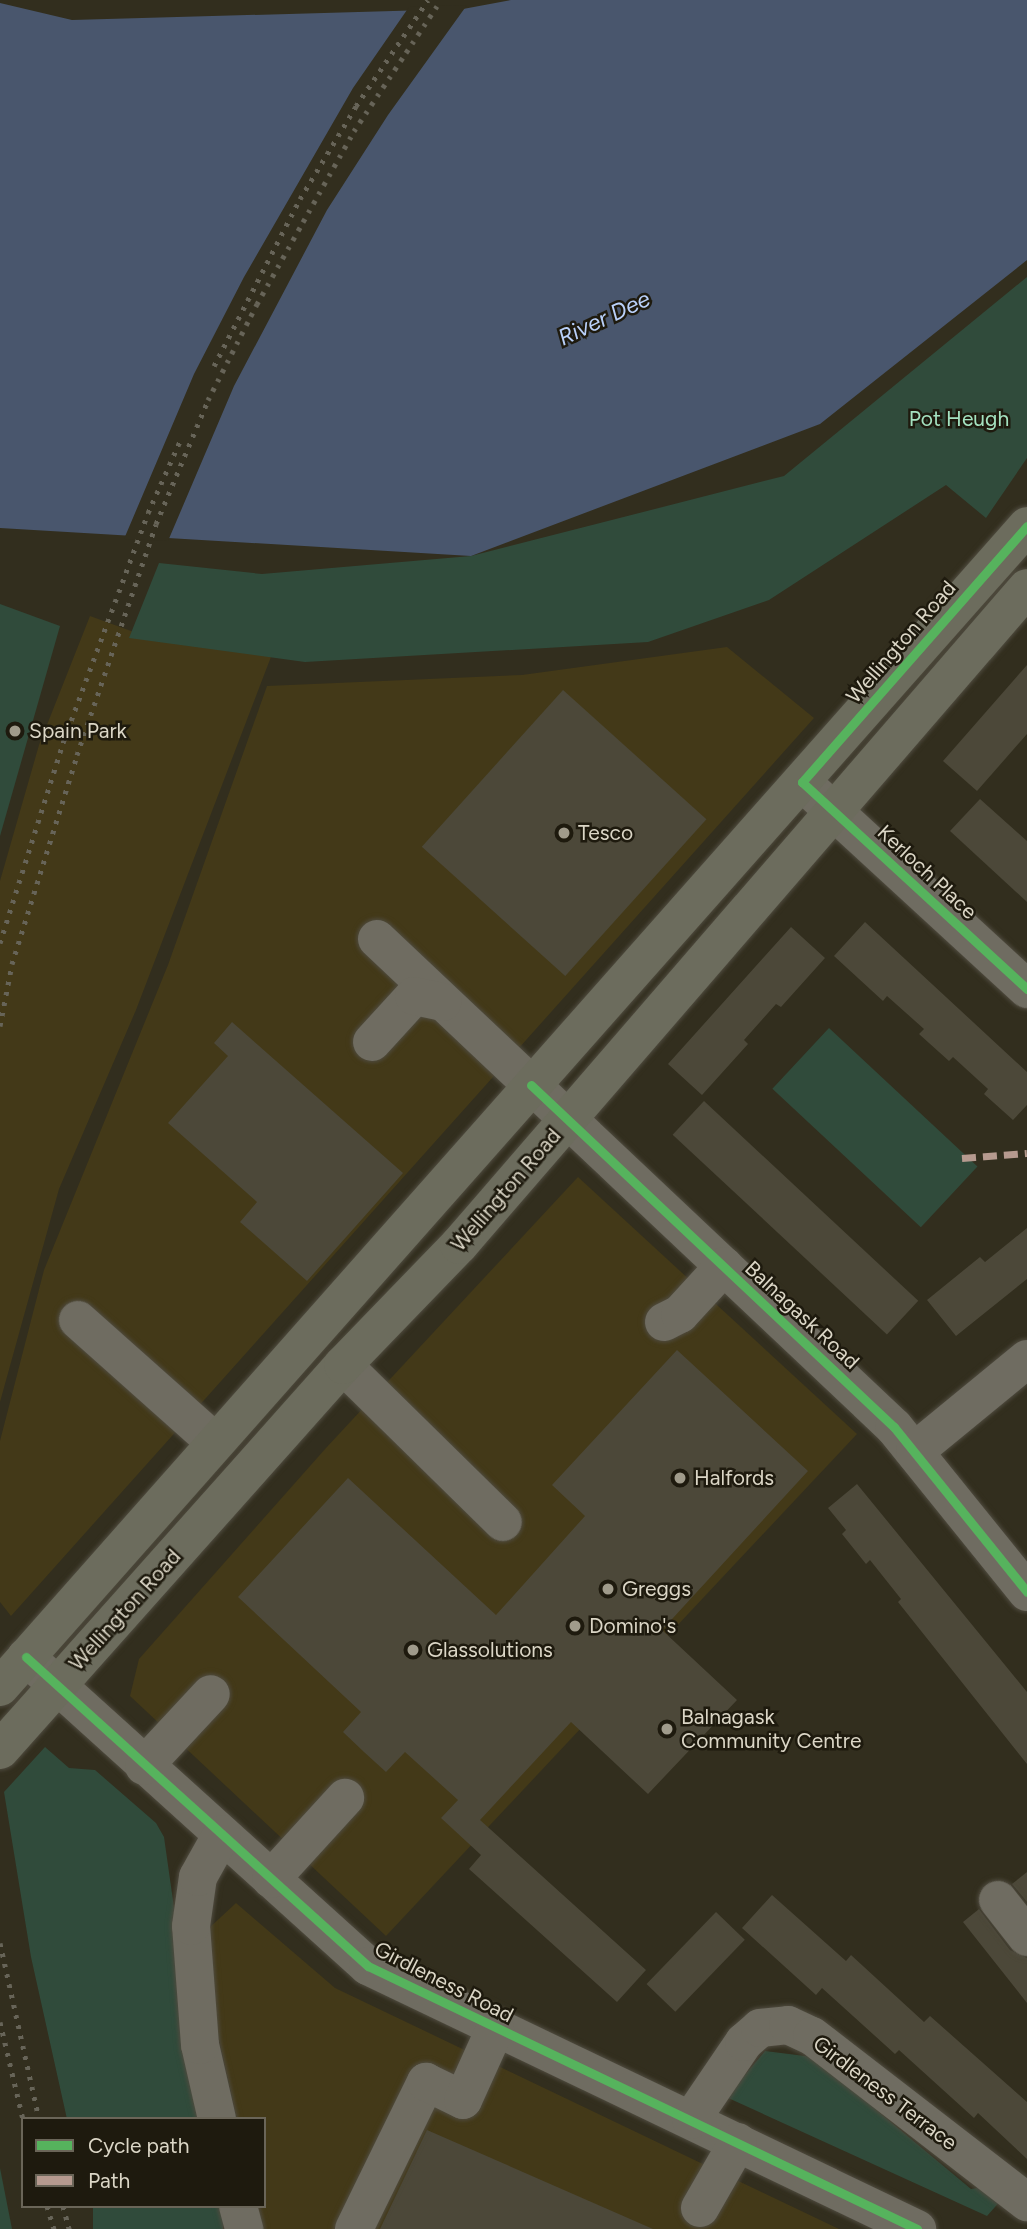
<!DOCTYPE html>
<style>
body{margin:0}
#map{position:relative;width:1027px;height:2229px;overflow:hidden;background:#322e1e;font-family:Figtree,sans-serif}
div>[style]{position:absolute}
.built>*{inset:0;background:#433918}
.green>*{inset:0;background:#304b3b;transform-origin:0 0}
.water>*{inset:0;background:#49566d}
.pier>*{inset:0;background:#322e1e}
.building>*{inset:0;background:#4c4839;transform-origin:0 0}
.roads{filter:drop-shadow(0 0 2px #4f4b3f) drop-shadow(0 0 2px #4f4b3f)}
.minor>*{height:38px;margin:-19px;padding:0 19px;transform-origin:19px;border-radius:19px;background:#6f6c61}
.major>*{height:38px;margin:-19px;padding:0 19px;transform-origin:19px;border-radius:19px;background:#6c6c5d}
.rail>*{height:5px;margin-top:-2.5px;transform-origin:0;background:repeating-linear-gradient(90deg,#676458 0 3.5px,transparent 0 10.5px)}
.quiet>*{height:7px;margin-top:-3.5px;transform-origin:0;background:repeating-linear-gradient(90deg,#b69a8f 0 14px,transparent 0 21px)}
.cycleway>*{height:9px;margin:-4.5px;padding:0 4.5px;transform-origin:4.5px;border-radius:4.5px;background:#56b35d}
.dots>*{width:19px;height:19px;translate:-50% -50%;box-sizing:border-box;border:4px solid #1e1a0e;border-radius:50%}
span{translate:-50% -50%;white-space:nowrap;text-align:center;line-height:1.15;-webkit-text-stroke:5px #1e1a0e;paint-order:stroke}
.park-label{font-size:21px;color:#a4e2c0}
.street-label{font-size:21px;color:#dbd6c6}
.poi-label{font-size:21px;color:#dbd6c6}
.left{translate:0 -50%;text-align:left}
.water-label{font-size:23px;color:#b9d0f9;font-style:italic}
.legend{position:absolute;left:21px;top:2117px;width:245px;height:91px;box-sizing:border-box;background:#1e1a0e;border:2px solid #6a6558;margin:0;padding:9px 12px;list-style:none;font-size:21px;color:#dbd6c6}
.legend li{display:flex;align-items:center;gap:14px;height:35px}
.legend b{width:35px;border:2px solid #6a6558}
</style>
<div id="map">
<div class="built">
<i style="clip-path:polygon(90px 616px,142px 635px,274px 649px,136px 1010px,59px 1189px,0 1402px,0 881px,39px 745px)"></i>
<i style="clip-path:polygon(727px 647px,814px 718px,11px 1616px,0 1602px,0 1441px,44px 1270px,168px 965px,267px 686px,522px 675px)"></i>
<i style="clip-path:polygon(578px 1177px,857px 1434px,386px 1936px,130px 1696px,139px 1659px,326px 1448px)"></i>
<i style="clip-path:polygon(236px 1903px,335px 1988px,839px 2229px,262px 2229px,256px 2206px,264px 2206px,264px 2119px,237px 2119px,217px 2030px,207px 1930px)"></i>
</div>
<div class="green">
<i style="clip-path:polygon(1027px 277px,1027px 458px,986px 518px,946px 485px,769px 600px,648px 642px,305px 662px,129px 638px,159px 563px,262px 574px,471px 556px,784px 476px)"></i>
<i style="clip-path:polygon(0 604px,60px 626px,0 836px)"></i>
<i style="left:829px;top:1028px;width:203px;height:83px;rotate:43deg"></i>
<i style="clip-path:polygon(45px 1747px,69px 1768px,95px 1770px,156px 1823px,164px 1837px,204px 2119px,67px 2119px,31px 1957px,4px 1792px)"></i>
<i style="clip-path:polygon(765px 2051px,813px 2057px,971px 2189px,989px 2186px,1003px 2198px,987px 2216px,726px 2097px)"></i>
<i style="clip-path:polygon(0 2168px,12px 2229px,0 2229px)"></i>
<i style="left:93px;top:2206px;width:130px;height:24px"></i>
</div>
<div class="water">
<i style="clip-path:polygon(511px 0,1027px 0,1027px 260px,820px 424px,471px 556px,0 528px,0 3px,72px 20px,463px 9px)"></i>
</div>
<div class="pier">
<i style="clip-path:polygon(467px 5px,388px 115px,327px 210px,234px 386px,168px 541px,124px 539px,194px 374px,244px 277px,353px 88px,409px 7px)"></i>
</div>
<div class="building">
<i style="clip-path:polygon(1027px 665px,1027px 734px,977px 791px,943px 761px)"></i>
<i style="left:563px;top:690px;width:193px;height:211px;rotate:42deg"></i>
<i style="clip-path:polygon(980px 799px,1027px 841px,1027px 902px,950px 831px)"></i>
<i style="clip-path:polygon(865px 922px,1027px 1072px,1027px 1105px,1013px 1120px,984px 1094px,988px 1089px,953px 1057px,949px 1061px,919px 1034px,924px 1029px,887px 996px,883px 1001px,834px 956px)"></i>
<i style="clip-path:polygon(791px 927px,825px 958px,781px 1007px,776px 1004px,744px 1040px,748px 1044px,702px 1095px,668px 1064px)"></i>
<i style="clip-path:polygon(232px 1022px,403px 1173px,307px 1281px,240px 1222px,257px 1202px,168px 1123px,228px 1056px,214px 1043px)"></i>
<i style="left:704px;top:1101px;width:293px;height:46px;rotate:43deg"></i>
<i style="clip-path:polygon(1027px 1228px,1027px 1279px,956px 1336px,927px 1300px,980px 1257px,985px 1262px)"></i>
<i style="clip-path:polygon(677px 1350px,808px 1471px,662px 1630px,737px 1700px,648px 1794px,571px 1722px,480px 1820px,646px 1970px,617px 2002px,469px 1869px,481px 1855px,441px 1818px,458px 1800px,405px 1752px,386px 1772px,364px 1752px,343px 1732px,361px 1712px,238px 1597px,348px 1478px,496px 1615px,585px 1516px,552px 1485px)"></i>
<i style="clip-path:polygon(857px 1484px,1027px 1692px,1027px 1764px,898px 1602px,901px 1599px,870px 1560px,866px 1564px,842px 1534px,846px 1530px,828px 1508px)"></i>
<i style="clip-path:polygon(1027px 1872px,1027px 1902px,1012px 1884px)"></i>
<i style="clip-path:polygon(772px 1895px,846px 1961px,851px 1955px,924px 2022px,930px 2016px,1027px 2102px,1027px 2159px,978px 2113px,974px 2118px,899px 2050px,895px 2054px,822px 1988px,816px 1995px,742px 1928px)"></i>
<i style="clip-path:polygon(979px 1909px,1010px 1950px,1027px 1958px,1027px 2003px,963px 1922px)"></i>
<i style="left:716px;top:1912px;width:40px;height:100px;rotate:44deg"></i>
<i style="clip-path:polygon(427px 2130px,653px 2229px,380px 2229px)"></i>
</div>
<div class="roads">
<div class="minor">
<i style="left:802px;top:782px;width:306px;rotate:42.6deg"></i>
<i style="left:377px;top:939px;width:711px;rotate:43.35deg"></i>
<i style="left:894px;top:1427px;width:212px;rotate:51.1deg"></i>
<i style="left:372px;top:1042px;width:62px;rotate:-47.6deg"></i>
<i style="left:414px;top:996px;width:29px;rotate:12deg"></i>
<i style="left:78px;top:1320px;width:182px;rotate:41.7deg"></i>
<i style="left:664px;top:1322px;width:18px;rotate:-27deg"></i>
<i style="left:680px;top:1314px;width:65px;rotate:-47.5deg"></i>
<i style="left:343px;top:1365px;width:224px;rotate:44.5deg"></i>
<i style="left:915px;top:1451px;width:145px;rotate:-39.4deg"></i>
<i style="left:26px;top:1657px;width:461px;rotate:42.1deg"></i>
<i style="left:368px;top:1966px;width:609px;rotate:25.6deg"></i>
<i style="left:144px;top:1766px;width:98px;rotate:-47.1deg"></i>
<i style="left:271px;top:1879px;width:110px;rotate:-47.6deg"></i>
<i style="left:998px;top:1900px;width:47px;rotate:51.9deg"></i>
<i style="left:217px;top:2119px;width:76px;rotate:-102.9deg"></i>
<i style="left:200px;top:2045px;width:119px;rotate:-94.3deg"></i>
<i style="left:191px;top:1926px;width:49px;rotate:-81.9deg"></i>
<i style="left:198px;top:1877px;width:49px;rotate:-60.8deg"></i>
<i style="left:691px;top:2120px;width:94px;rotate:-55.8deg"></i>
<i style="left:744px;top:2042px;width:21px;rotate:-41deg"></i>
<i style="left:760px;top:2028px;width:28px;rotate:-6deg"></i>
<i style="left:788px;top:2025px;width:26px;rotate:25deg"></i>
<i style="left:812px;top:2036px;width:272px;rotate:37.7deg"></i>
<i style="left:238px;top:2206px;width:24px;rotate:75deg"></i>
<i style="left:700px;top:2208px;width:76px;rotate:-60.1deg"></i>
<i style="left:354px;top:2229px;width:164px;rotate:-63.9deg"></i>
<i style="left:426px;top:2082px;width:41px;rotate:25.9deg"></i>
<i style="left:463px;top:2100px;width:78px;rotate:-65.7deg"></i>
</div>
<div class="major">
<i style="left:0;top:1687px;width:1550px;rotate:-48.5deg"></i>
<i style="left:0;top:1750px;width:516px;rotate:-48.3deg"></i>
<i style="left:343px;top:1365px;width:167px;rotate:-46deg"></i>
<i style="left:459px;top:1245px;width:868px;rotate:-49.16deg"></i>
</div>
</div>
<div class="rail">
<i style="left:214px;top:366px;width:188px;rotate:-62.8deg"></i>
<i style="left:300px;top:199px;width:109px;rotate:-58.9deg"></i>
<i style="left:356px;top:106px;width:128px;rotate:-55.8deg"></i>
<i style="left:0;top:943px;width:213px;rotate:-72.5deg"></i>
<i style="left:64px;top:740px;width:242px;rotate:-69.7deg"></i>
<i style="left:148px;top:513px;width:81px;rotate:-66deg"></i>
<i style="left:0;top:1026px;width:63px;rotate:-79deg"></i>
<i style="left:12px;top:964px;width:219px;rotate:-72.7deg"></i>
<i style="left:77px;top:755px;width:244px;rotate:-71.1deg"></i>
<i style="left:156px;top:524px;width:134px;rotate:-67.2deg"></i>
<i style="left:208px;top:400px;width:108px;rotate:-63deg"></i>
<i style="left:257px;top:304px;width:198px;rotate:-60.7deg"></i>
<i style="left:354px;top:131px;width:157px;rotate:-56.4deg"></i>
<i style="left:0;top:1943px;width:180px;rotate:77.5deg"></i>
<i style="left:0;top:2022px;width:100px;rotate:76.7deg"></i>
<i style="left:47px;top:2206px;width:24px;rotate:73deg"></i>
<i style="left:63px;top:2206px;width:24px;rotate:75deg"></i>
</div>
<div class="quiet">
<i style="left:962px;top:1158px;width:65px;rotate:-4.4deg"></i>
</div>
<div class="cycleway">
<i style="left:1027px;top:526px;width:341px;rotate:131.3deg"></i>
<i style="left:802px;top:782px;width:306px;rotate:42.6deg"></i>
<i style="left:531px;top:1085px;width:499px;rotate:43.3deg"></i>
<i style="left:894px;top:1427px;width:212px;rotate:51.1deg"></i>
<i style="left:26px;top:1657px;width:461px;rotate:42.1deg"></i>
<i style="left:368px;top:1966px;width:609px;rotate:25.6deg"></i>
</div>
<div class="dots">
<i style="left:15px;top:731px;background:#a09b8b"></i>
<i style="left:564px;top:833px;background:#a09b8b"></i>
<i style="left:680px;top:1478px;background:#a09b8b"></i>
<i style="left:608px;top:1589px;background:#a09b8b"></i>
<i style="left:575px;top:1626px;background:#a09b8b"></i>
<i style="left:413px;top:1650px;background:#a09b8b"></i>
<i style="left:667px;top:1729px;background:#a09b8b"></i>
</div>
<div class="park-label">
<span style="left:959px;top:419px">Pot Heugh</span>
</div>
<div class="street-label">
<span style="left:901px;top:642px;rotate:-49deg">Wellington Road</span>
<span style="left:927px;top:872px;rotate:43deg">Kerloch Place</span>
<span style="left:506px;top:1190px;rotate:-49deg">Wellington Road</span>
<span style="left:802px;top:1315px;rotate:43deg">Balnagask Road</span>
<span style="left:125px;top:1610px;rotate:-48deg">Wellington Road</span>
<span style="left:444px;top:1982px;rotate:27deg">Girdleness Road</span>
<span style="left:885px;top:2093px;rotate:37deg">Girdleness Terrace</span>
</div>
<div class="poi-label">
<span class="left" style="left:29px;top:731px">Spain Park</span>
<span class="left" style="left:578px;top:833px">Tesco</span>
<span class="left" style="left:694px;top:1478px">Halfords</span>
<span class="left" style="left:622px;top:1589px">Greggs</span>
<span class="left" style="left:589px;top:1626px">Domino's</span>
<span class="left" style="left:427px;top:1650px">Glassolutions</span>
<span class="left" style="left:681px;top:1729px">Balnagask<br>Community Centre</span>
</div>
<div class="water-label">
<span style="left:604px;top:318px;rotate:-25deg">River Dee</span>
</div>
<ul class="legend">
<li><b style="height:9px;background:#56b35d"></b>Cycle path</li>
<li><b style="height:9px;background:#b69a8f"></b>Path</li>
</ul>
</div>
